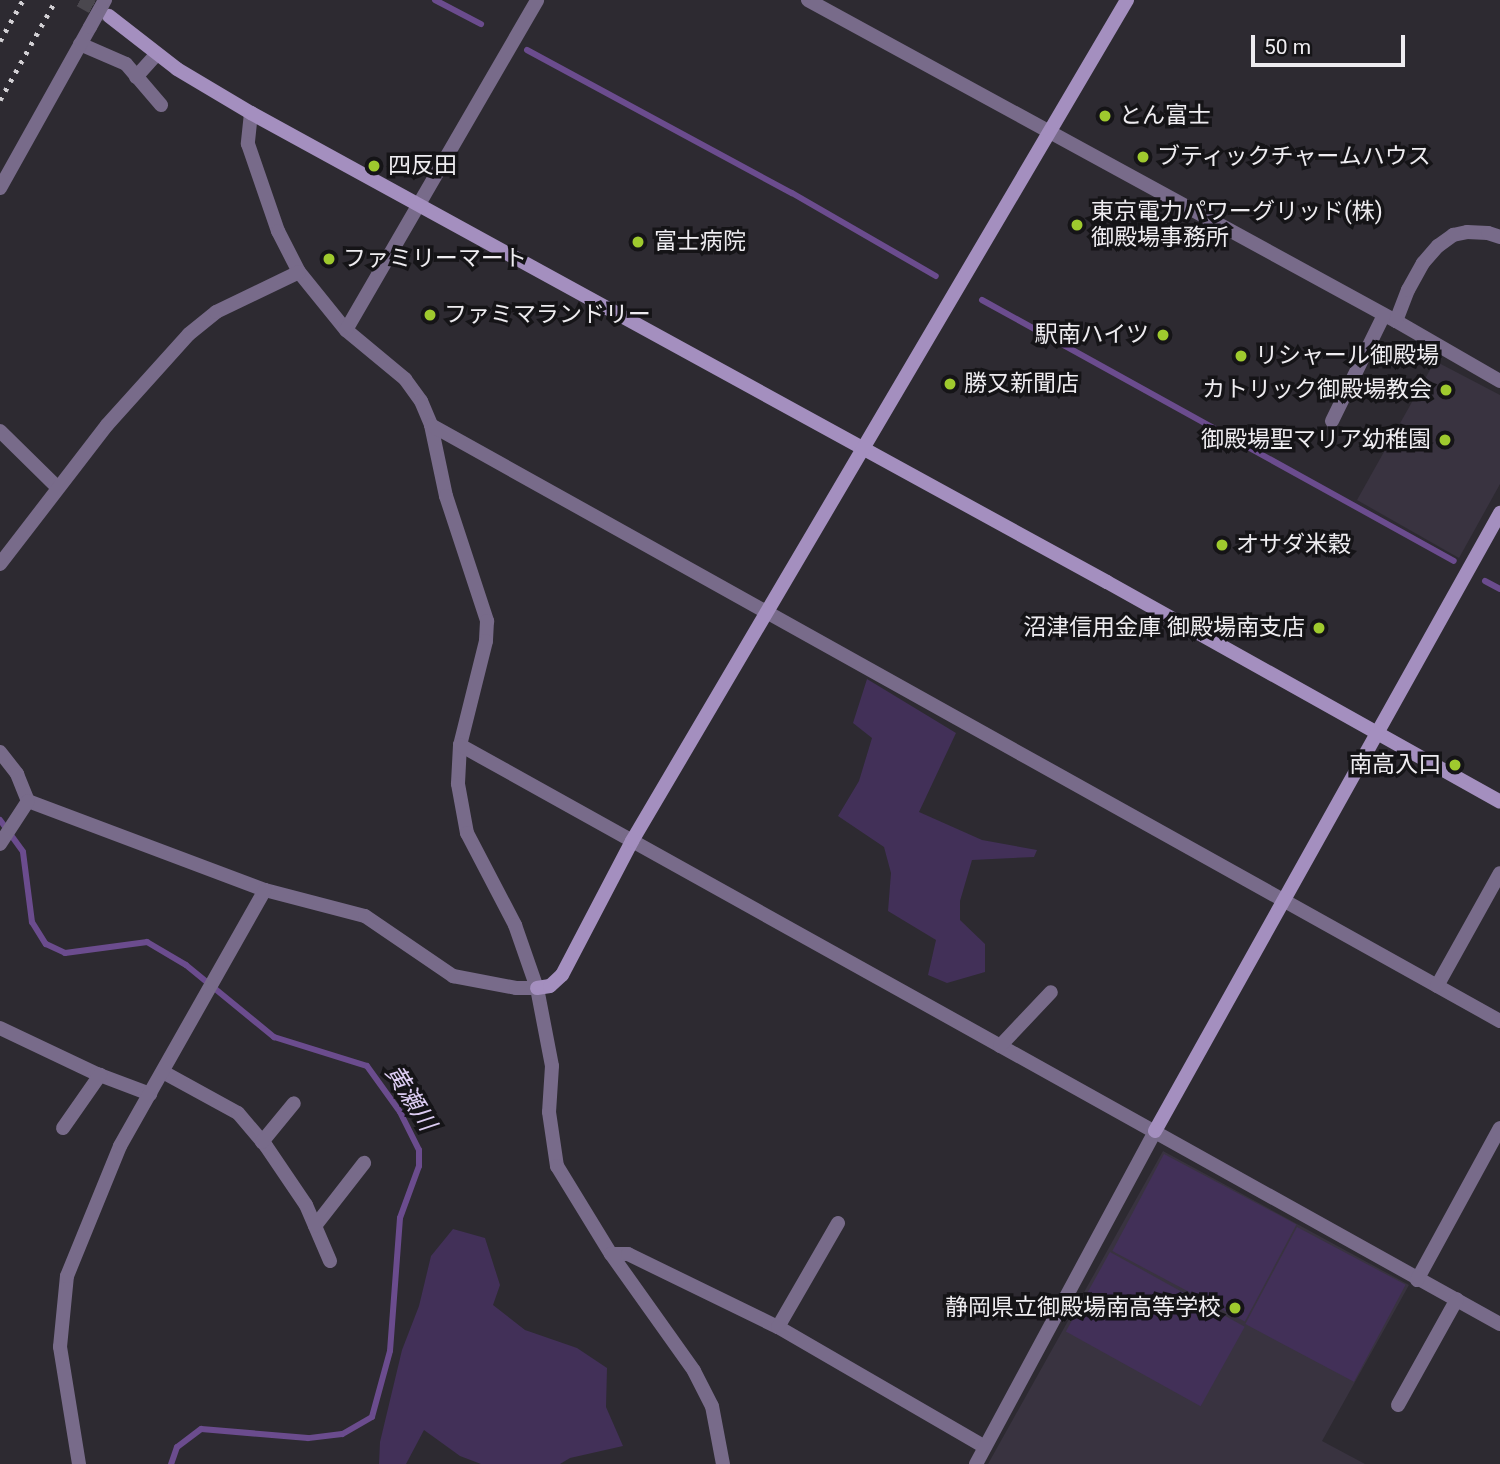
<!DOCTYPE html>
<meta charset="utf-8">
<style>
body{margin:0}
#map{position:relative;width:1500px;height:1464px;overflow:hidden;background:#2d2a31;font-family:Roboto,"Noto Sans JP",sans-serif}
div>[style]{position:absolute}
.built>*{inset:0;background:#393340}
.green>*{inset:0;background:#423058;transform-origin:0 0}
.stream>*{height:6px;margin:-3px;padding:0 3px;transform-origin:3px;border-radius:3px;background:#6b4c8e}
.secondary-tunnel>*{height:14px;margin-top:-7px;transform-origin:0;background:repeating-linear-gradient(90deg,#4a474e 0 14px,transparent 0 21px)}
.street>*{height:14px;margin:-7px;padding:0 7px;transform-origin:7px;border-radius:7px;background:#786b8a}
.secondary>*{height:14px;margin:-7px;padding:0 7px;transform-origin:7px;border-radius:7px;background:#a48fbf}
.rail>*{height:5px;margin-top:-2.5px;transform-origin:0;background:repeating-linear-gradient(90deg,#d2d0d4 0 3.5px,transparent 0 10.5px)}
.street-bridge>*{height:14px;margin:-7px;padding:0 7px;transform-origin:7px;border-radius:7px;background:#786b8a}
.dots>*{width:19px;height:19px;translate:-50% -50%;box-sizing:border-box;border:4px solid #151417;border-radius:50%}
span{translate:-50% -50%;white-space:nowrap;text-align:center;line-height:1.15;-webkit-text-stroke:7px #151417;paint-order:stroke}
.poi-label{font-size:23px;color:#eeecf0}
.left{translate:0 -50%;text-align:left}
.right{translate:-100% -50%;text-align:right}
.water-label{font-size:24px;color:#ddcdf3;font-style:italic}
.scale{position:absolute;left:1251px;top:35px;width:154px;height:32px;box-sizing:border-box;border:4px solid #eeecf0;border-top:0;padding-left:9px;font-size:21px;line-height:24px;white-space:nowrap;color:#eeecf0;-webkit-text-stroke:5px #151417;paint-order:stroke}
</style>
<div id="map">
<div class="built">
<i style="clip-path:polygon(1435px 361px,1500px 395px,1500px 484px,1459px 558px,1357px 500px)"></i>
<i style="clip-path:polygon(1163px 1151px,1409px 1285px,1322px 1441px,1365px 1464px,988px 1464px)"></i>
</div>
<div class="green">
<i style="clip-path:polygon(867px 679px,956px 733px,919px 812px,982px 840px,1037px 850px,1034px 857px,972px 860px,960px 901px,960px 920px,985px 944px,985px 972px,947px 983px,928px 975px,936px 940px,888px 911px,891px 873px,884px 847px,838px 816px,859px 781px,872px 738px,853px 723px)"></i>
<i style="left:1164px;top:1154px;width:150px;height:110px;rotate:28deg"></i>
<i style="left:1297px;top:1227px;width:123px;height:110px;rotate:28deg"></i>
<i style="clip-path:polygon(453px 1229px,485px 1238px,500px 1285px,493px 1305px,525px 1330px,577px 1348px,607px 1368px,606px 1407px,623px 1446px,570px 1458px,560px 1464px,481px 1464px,460px 1456px,424px 1430px,406px 1464px,379px 1464px,380px 1442px,402px 1350px,419px 1306px,431px 1256px)"></i>
<i style="left:1110px;top:1252px;width:154px;height:91px;rotate:29deg"></i>
</div>
<div class="stream">
<i style="left:435px;top:0;width:52px;rotate:27.6deg"></i>
<i style="left:527px;top:50px;width:301px;rotate:28.4deg"></i>
<i style="left:792px;top:193px;width:166px;rotate:30deg"></i>
<i style="left:982px;top:300px;width:539px;rotate:28.94deg"></i>
<i style="left:1485px;top:581px;width:17px;rotate:28deg"></i>
<i style="left:0;top:820px;width:39px;rotate:54deg"></i>
<i style="left:23px;top:852px;width:71px;rotate:82.7deg"></i>
<i style="left:32px;top:922px;width:26px;rotate:58deg"></i>
<i style="left:46px;top:944px;width:21px;rotate:25deg"></i>
<i style="left:65px;top:953px;width:83px;rotate:-7.6deg"></i>
<i style="left:147px;top:942px;width:45px;rotate:30.5deg"></i>
<i style="left:186px;top:965px;width:114px;rotate:39.3deg"></i>
<i style="left:274px;top:1037px;width:97px;rotate:17.3deg"></i>
<i style="left:367px;top:1066px;width:57px;rotate:54.3deg"></i>
<i style="left:400px;top:1112px;width:42px;rotate:63.4deg"></i>
<i style="left:419px;top:1150px;width:16px;rotate:90deg"></i>
<i style="left:419px;top:1166px;width:55px;rotate:110.1deg"></i>
<i style="left:400px;top:1218px;width:133px;rotate:94.3deg"></i>
<i style="left:390px;top:1351px;width:68px;rotate:105.3deg"></i>
<i style="left:372px;top:1417px;width:34px;rotate:150deg"></i>
<i style="left:342px;top:1434px;width:34px;rotate:173deg"></i>
<i style="left:308px;top:1438px;width:107px;rotate:-175.2deg"></i>
<i style="left:201px;top:1429px;width:30px;rotate:143deg"></i>
<i style="left:177px;top:1447px;width:18px;rotate:109deg"></i>
</div>
<div class="secondary-tunnel">
<i style="left:80px;top:0;width:31px;rotate:29deg"></i>
</div>
<div class="street">
<i style="left:808px;top:0;width:670px;rotate:28.63deg"></i>
<i style="left:1396px;top:321px;width:120px;rotate:30deg"></i>
<i style="left:80px;top:44px;width:50px;rotate:23.5deg"></i>
<i style="left:126px;top:64px;width:54px;rotate:49.5deg"></i>
<i style="left:136px;top:77px;width:31px;rotate:-48deg"></i>
<i style="left:251px;top:113px;width:31px;rotate:96deg"></i>
<i style="left:248px;top:144px;width:92px;rotate:71deg"></i>
<i style="left:278px;top:231px;width:46px;rotate:62.9deg"></i>
<i style="left:299px;top:272px;width:75px;rotate:51deg"></i>
<i style="left:346px;top:330px;width:77px;rotate:39.7deg"></i>
<i style="left:405px;top:379px;width:27px;rotate:54deg"></i>
<i style="left:421px;top:401px;width:26px;rotate:67deg"></i>
<i style="left:431px;top:425px;width:73px;rotate:78.1deg"></i>
<i style="left:446px;top:496px;width:132px;rotate:71.8deg"></i>
<i style="left:487px;top:621px;width:20px;rotate:93deg"></i>
<i style="left:486px;top:641px;width:107px;rotate:104deg"></i>
<i style="left:460px;top:745px;width:39px;rotate:93deg"></i>
<i style="left:458px;top:784px;width:50px;rotate:79.6deg"></i>
<i style="left:467px;top:833px;width:104px;rotate:62.4deg"></i>
<i style="left:515px;top:925px;width:67px;rotate:70.8deg"></i>
<i style="left:0;top:188px;width:184px;rotate:-60.8deg"></i>
<i style="left:1396px;top:321px;width:33px;rotate:-69deg"></i>
<i style="left:1408px;top:290px;width:31px;rotate:-61deg"></i>
<i style="left:1423px;top:263px;width:23px;rotate:-49deg"></i>
<i style="left:1438px;top:246px;width:19px;rotate:-36deg"></i>
<i style="left:1453px;top:235px;width:14px;rotate:-12deg"></i>
<i style="left:1467px;top:232px;width:21px;rotate:3deg"></i>
<i style="left:1488px;top:233px;width:13px;rotate:18deg"></i>
<i style="left:346px;top:330px;width:381px;rotate:-59.9deg"></i>
<i style="left:1332px;top:421px;width:118px;rotate:-63.9deg"></i>
<i style="left:431px;top:425px;width:1224px;rotate:29.14deg"></i>
<i style="left:0;top:431px;width:81px;rotate:44.5deg"></i>
<i style="left:0;top:564px;width:175px;rotate:-52.4deg"></i>
<i style="left:107px;top:425px;width:122px;rotate:-48deg"></i>
<i style="left:189px;top:334px;width:35px;rotate:-39deg"></i>
<i style="left:216px;top:312px;width:92px;rotate:-25.7deg"></i>
<i style="left:460px;top:745px;width:1190px;rotate:29.11deg"></i>
<i style="left:0;top:752px;width:28px;rotate:52deg"></i>
<i style="left:17px;top:774px;width:29px;rotate:68deg"></i>
<i style="left:28px;top:801px;width:253px;rotate:20.6deg"></i>
<i style="left:265px;top:890px;width:103px;rotate:14.6deg"></i>
<i style="left:365px;top:916px;width:107px;rotate:34.3deg"></i>
<i style="left:453px;top:976px;width:64px;rotate:10.8deg"></i>
<i style="left:516px;top:988px;width:21px"></i>
<i style="left:537px;top:988px;width:79px;rotate:79.1deg"></i>
<i style="left:552px;top:1066px;width:46px;rotate:93.7deg"></i>
<i style="left:549px;top:1112px;width:55px;rotate:81.6deg"></i>
<i style="left:557px;top:1166px;width:103px;rotate:58.5deg"></i>
<i style="left:611px;top:1254px;width:143px;rotate:54.6deg"></i>
<i style="left:694px;top:1371px;width:39px;rotate:63deg"></i>
<i style="left:712px;top:1406px;width:59px;rotate:79.3deg"></i>
<i style="left:0;top:844px;width:51px;rotate:-56.9deg"></i>
<i style="left:1437px;top:986px;width:129px;rotate:-60.9deg"></i>
<i style="left:0;top:1028px;width:107px;rotate:25.4deg"></i>
<i style="left:97px;top:1074px;width:57px;rotate:20.7deg"></i>
<i style="left:1000px;top:1046px;width:74px;rotate:-46.6deg"></i>
<i style="left:163px;top:1072px;width:85px;rotate:28.7deg"></i>
<i style="left:238px;top:1113px;width:43px;rotate:49.7deg"></i>
<i style="left:266px;top:1146px;width:71px;rotate:55.9deg"></i>
<i style="left:306px;top:1205px;width:61px;rotate:66.8deg"></i>
<i style="left:63px;top:1128px;width:65px;rotate:-55.1deg"></i>
<i style="left:262px;top:1142px;width:50px;rotate:-50.6deg"></i>
<i style="left:315px;top:1226px;width:80px;rotate:-52.1deg"></i>
<i style="left:611px;top:1254px;width:17px"></i>
<i style="left:628px;top:1254px;width:167px;rotate:26deg"></i>
<i style="left:778px;top:1327px;width:239px;rotate:30.1deg"></i>
<i style="left:1417px;top:1280px;width:173px;rotate:-61.4deg"></i>
<i style="left:778px;top:1327px;width:120px;rotate:-60deg"></i>
<i style="left:1398px;top:1405px;width:121px;rotate:-60.9deg"></i>
<i style="left:79px;top:1464px;width:119px;rotate:-99.2deg"></i>
<i style="left:60px;top:1347px;width:71px;rotate:-84.4deg"></i>
<i style="left:67px;top:1276px;width:140px;rotate:-67.8deg"></i>
<i style="left:120px;top:1146px;width:294px;rotate:-60.5deg"></i>
<i style="left:976px;top:1464px;width:378px;rotate:-61.7deg"></i>
</div>
<div class="secondary">
<i style="left:109px;top:16px;width:86px;rotate:37.9deg"></i>
<i style="left:177px;top:69px;width:86px;rotate:30.7deg"></i>
<i style="left:251px;top:113px;width:976px;rotate:28.72deg"></i>
<i style="left:1107px;top:582px;width:450px;rotate:29.2deg"></i>
<i style="left:537px;top:988px;width:13px;rotate:-9deg"></i>
<i style="left:550px;top:986px;width:16px;rotate:-43deg"></i>
<i style="left:562px;top:975px;width:151px;rotate:-62.4deg"></i>
<i style="left:632px;top:841px;width:976px;rotate:-59.52deg"></i>
<i style="left:1155px;top:1131px;width:708px;rotate:-60.83deg"></i>
</div>
<div class="rail">
<i style="left:0;top:41px;width:47px;rotate:-60.7deg"></i>
<i style="left:0;top:100px;width:115px;rotate:-60.8deg"></i>
</div>
<div class="street-bridge">
<i style="left:90px;top:27px;width:31px;rotate:-61deg"></i>
</div>
<div class="dots">
<i style="left:1105px;top:116px;background:#9fca2e"></i>
<i style="left:1143px;top:157px;background:#9fca2e"></i>
<i style="left:374px;top:166px;background:#9fca2e"></i>
<i style="left:1077px;top:225px;background:#9fca2e"></i>
<i style="left:638px;top:242px;background:#9fca2e"></i>
<i style="left:329px;top:259px;background:#9fca2e"></i>
<i style="left:430px;top:315px;background:#9fca2e"></i>
<i style="left:1163px;top:335px;background:#9fca2e"></i>
<i style="left:1241px;top:356px;background:#9fca2e"></i>
<i style="left:950px;top:384px;background:#9fca2e"></i>
<i style="left:1446px;top:390px;background:#9fca2e"></i>
<i style="left:1445px;top:440px;background:#9fca2e"></i>
<i style="left:1222px;top:545px;background:#9fca2e"></i>
<i style="left:1319px;top:628px;background:#9fca2e"></i>
<i style="left:1455px;top:765px;background:#9fca2e"></i>
<i style="left:1235px;top:1308px;background:#9fca2e"></i>
</div>
<div class="poi-label">
<span class="left" style="left:1119px;top:116px">とん富士</span>
<span class="left" style="left:1157px;top:157px">ブティックチャームハウス</span>
<span class="left" style="left:388px;top:166px">四反田</span>
<span class="left" style="left:1091px;top:225px">東京電力パワーグリッド(株)<br>御殿場事務所</span>
<span class="left" style="left:654px;top:242px">富士病院</span>
<span class="left" style="left:343px;top:259px">ファミリーマート</span>
<span class="left" style="left:444px;top:315px">ファミマランドリー</span>
<span class="right" style="left:1149px;top:335px">駅南ハイツ</span>
<span class="left" style="left:1255px;top:356px">リシャール御殿場</span>
<span class="left" style="left:964px;top:384px">勝又新聞店</span>
<span class="right" style="left:1432px;top:390px">カトリック御殿場教会</span>
<span class="right" style="left:1431px;top:440px">御殿場聖マリア幼稚園</span>
<span class="left" style="left:1236px;top:545px">オサダ米穀</span>
<span class="right" style="left:1305px;top:628px">沼津信用金庫 御殿場南支店</span>
<span class="right" style="left:1441px;top:765px">南高入口</span>
<span class="right" style="left:1221px;top:1308px">静岡県立御殿場南高等学校</span>
</div>
<div class="water-label">
<span style="left:410px;top:1098px;rotate:58deg">黄瀬川</span>
</div>
<div class="scale">50 m</div>
</div>
